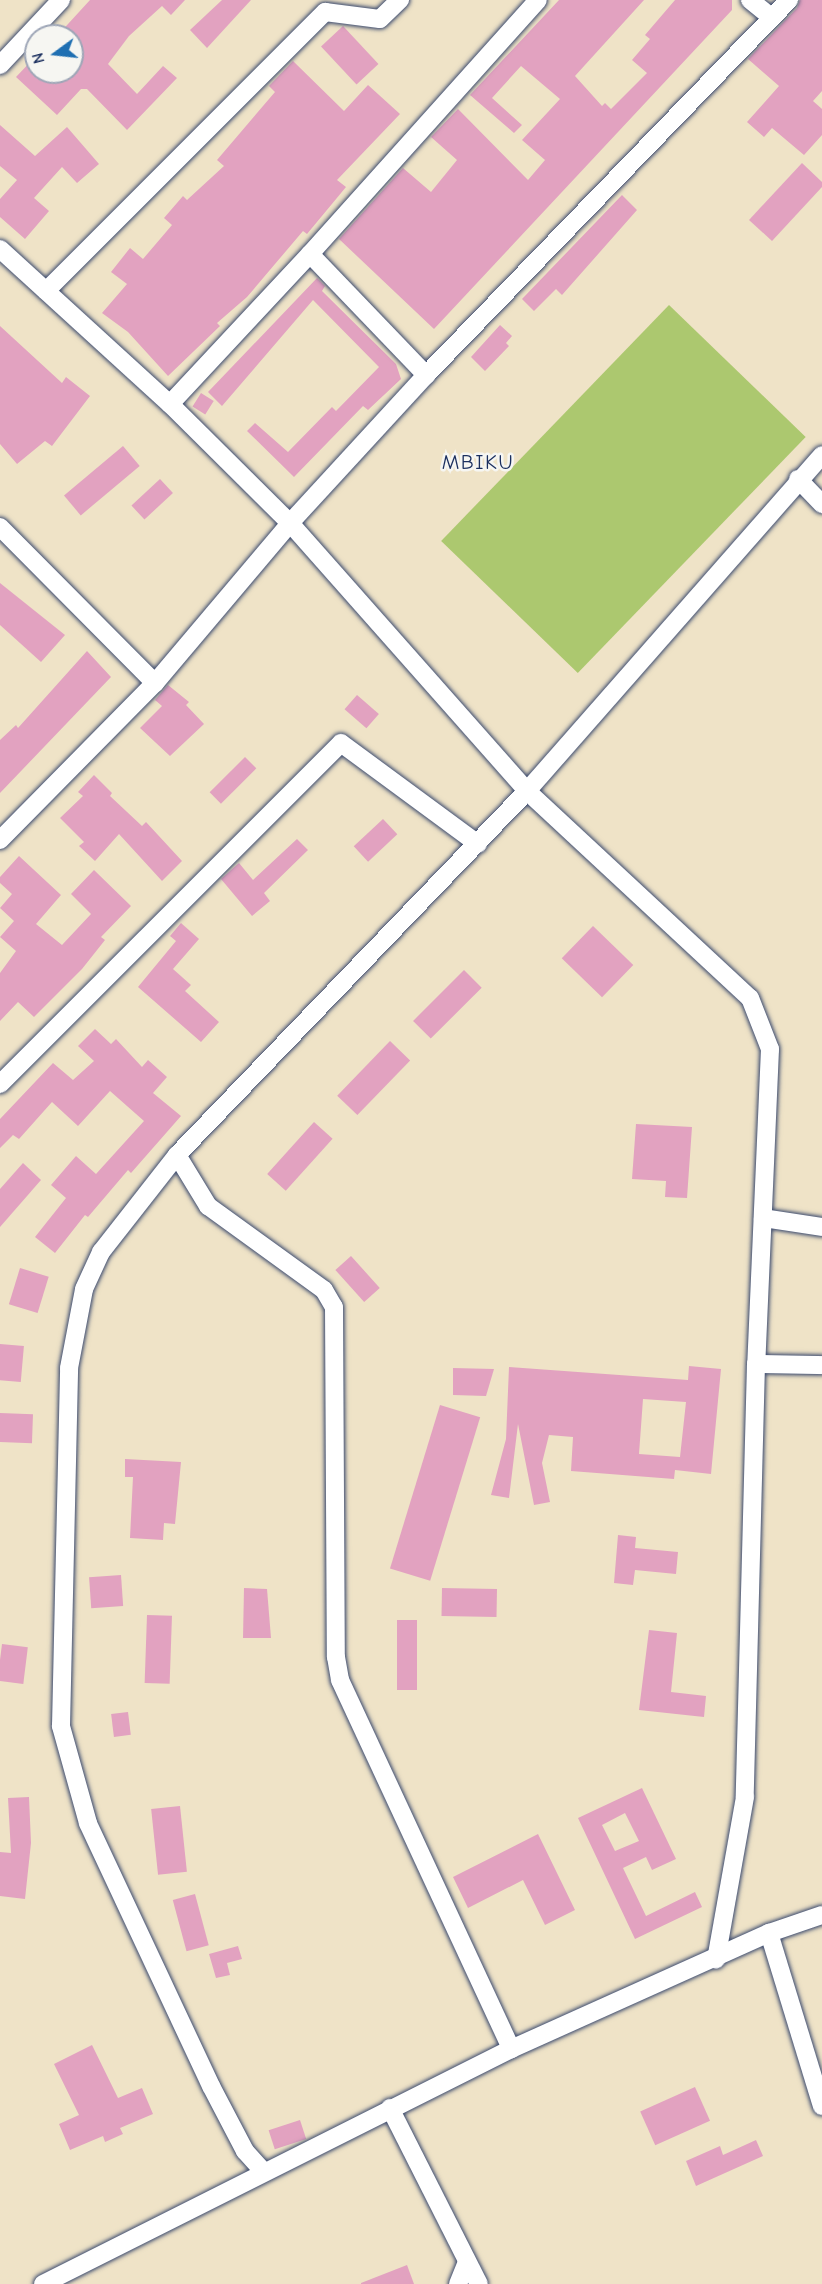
<!DOCTYPE html>
<style>
body{margin:0}
#map{position:relative;width:822px;height:2284px;overflow:hidden;background:#efe3c7;font-family:"Comic Neue",sans-serif}
div>[style]{position:absolute}
.green>*{inset:0;background:#acc86f;transform-origin:0 0}
.building>*{inset:0;background:#e2a2c0;transform-origin:0 0}
.roads{filter:drop-shadow(0 0 2px #3b4a6e) drop-shadow(0 0 2px #3b4a6e)}
.minor>*{height:18px;margin:-9px;padding:0 9px;transform-origin:9px;border-radius:9px;background:#fff}
span{translate:-50% -50%;white-space:nowrap;text-align:center;line-height:1.15;-webkit-text-stroke:5px #f6f6f2;paint-order:stroke}
.quarter-label{font-size:21px;color:#1b2f5e;letter-spacing:1.5px}
.north{position:absolute;left:24px;top:24px;width:60px;height:60px;box-sizing:border-box;background:#f6f6f2;border:2px solid #9ea6b7;border-radius:50%;rotate:255deg;font-size:16px;font-weight:700;line-height:24px;text-align:center;color:#1b2f5e}
.north::after{content:'';display:block;margin:auto;width:21px;height:27px;background:#1f6fb2;clip-path:polygon(50% 0,100% 100%,50% 72%,0 100%)}
</style>
<div id="map">
<div class="green">
<i style="left:669px;top:305px;width:190px;height:328px;rotate:44deg"></i>
</div>
<div class="building">
<i style="clip-path:polygon(90px 0,185px 0,171px 15px,162px 6px,129px 36px,108px 64px,137px 94px,163px 66px,177px 78px,127px 130px,87px 89px,81px 89px,57px 115px,16px 77px,36px 56px,36px 72px,72px 72px,72px 36px,57px 36px)"></i>
<i style="clip-path:polygon(222px 0,251px 0,207px 48px,190px 30px)"></i>
<i style="clip-path:polygon(559px 0,644px 0,575px 76px,602px 106px,605px 103px,611px 109px,647px 73px,632px 60px,650px 39px,645px 35px,675px 0,732px 0,732px 10px,434px 329px,339px 239px,403px 168px,431px 192px,457px 160px,431px 137px,458px 109px,528px 180px,545px 160px,522px 140px,560px 99px,521px 66px,492px 98px,522px 125px,514px 133px,470px 95px)"></i>
<i style="clip-path:polygon(800px 0,822px 0,822px 91px,813px 101px,822px 109px,822px 135px,804px 155px,772px 128px,764px 137px,747px 122px,779px 86px,748px 59px,797px 8px)"></i>
<i style="left:343px;top:26px;width:52px;height:30px;rotate:47deg"></i>
<i style="clip-path:polygon(293px 61px,344px 111px,368px 85px,400px 114px,337px 180px,346px 187px,307px 234px,303px 231px,247px 297px,217px 323px,220px 326px,168px 376px,128px 332px,102px 313px,127px 284px,111px 272px,130px 248px,143px 259px,172px 225px,164px 218px,183px 196px,187px 200px,224px 166px,217px 160px,275px 92px,269px 86px)"></i>
<i style="clip-path:polygon(0 125px,35px 156px,67px 127px,99px 164px,77px 183px,62px 167px,34px 198px,49px 211px,25px 239px,0 217px,0 199px,17px 180px,0 166px)"></i>
<i style="clip-path:polygon(802px 163px,822px 182px,822px 187px,772px 241px,749px 220px)"></i>
<i style="clip-path:polygon(622px 195px,637px 210px,562px 295px,556px 289px,534px 311px,522px 299px)"></i>
<i style="clip-path:polygon(317px 278px,325px 286px,322px 291px,396px 364px,401px 379px,368px 410px,363px 406px,294px 477px,247px 431px,255px 423px,288px 452px,332px 407px,336px 411px,379px 367px,313px 300px,222px 406px,208px 392px)"></i>
<i style="clip-path:polygon(500px 325px,512px 336px,506px 343px,509px 346px,485px 371px,471px 357px)"></i>
<i style="clip-path:polygon(0 326px,62px 383px,66px 377px,90px 396px,52px 446px,45px 441px,17px 464px,0 444px)"></i>
<i style="left:201px;top:393px;width:15px;height:16px;rotate:32deg"></i>
<i style="left:123px;top:446px;width:26px;height:77px;rotate:50deg"></i>
<i style="left:160px;top:479px;width:19px;height:39px;rotate:47deg"></i>
<i style="clip-path:polygon(0 583px,65px 635px,41px 662px,0 625px)"></i>
<i style="clip-path:polygon(87px 651px,111px 677px,0 793px,0 740px,16px 725px,18px 728px)"></i>
<i style="clip-path:polygon(168px 685px,189px 702px,186px 705px,204px 724px,170px 756px,140px 728px,162px 706px,155px 700px)"></i>
<i style="left:357px;top:695px;width:29px;height:19px;rotate:41deg"></i>
<i style="left:245px;top:757px;width:16px;height:50px;rotate:45deg"></i>
<i style="clip-path:polygon(94px 775px,112px 793px,110px 796px,142px 826px,146px 822px,182px 861px,162px 881px,119px 834px,95px 861px,79px 846px,84px 842px,60px 818px,83px 796px,78px 792px)"></i>
<i style="left:383px;top:819px;width:21px;height:40px;rotate:47deg"></i>
<i style="clip-path:polygon(297px 839px,308px 850px,264px 893px,270px 901px,252px 916px,221px 879px,239px 863px,253px 880px)"></i>
<i style="clip-path:polygon(19px 856px,61px 895px,36px 924px,62px 945px,91px 914px,71px 894px,94px 870px,131px 906px,101px 937px,105px 940px,82px 969px,34px 1017px,18px 1002px,0 1021px,0 973px,16px 951px,0 937px,14px 921px,0 908px,12px 894px,0 883px,0 877px)"></i>
<i style="clip-path:polygon(181px 923px,199px 939px,173px 969px,191px 985px,185px 991px,219px 1022px,201px 1042px,138px 987px,176px 941px,170px 936px)"></i>
<i style="left:593px;top:926px;width:56px;height:45px;rotate:44deg"></i>
<i style="left:464px;top:970px;width:25px;height:72px;rotate:45deg"></i>
<i style="clip-path:polygon(95px 1029px,111px 1044px,116px 1039px,142px 1067px,148px 1060px,167px 1077px,153px 1093px,181px 1116px,131px 1173px,128px 1170px,88px 1217px,85px 1215px,55px 1253px,35px 1237px,66px 1198px,51px 1185px,76px 1156px,96px 1174px,144px 1121px,110px 1091px,78px 1126px,52px 1102px,19px 1139px,13px 1135px,0 1148px,0 1119px,53px 1063px,73px 1080px,94px 1061px,78px 1046px)"></i>
<i style="left:390px;top:1041px;width:28px;height:76px;rotate:44deg"></i>
<i style="left:314px;top:1122px;width:25px;height:70px;rotate:42deg"></i>
<i style="clip-path:polygon(636px 1124px,692px 1127px,687px 1198px,665px 1197px,666px 1181px,632px 1179px)"></i>
<i style="clip-path:polygon(23px 1163px,41px 1180px,0 1227px,0 1189px)"></i>
<i style="left:351px;top:1256px;width:43px;height:21px;rotate:48deg"></i>
<i style="left:20px;top:1268px;width:30px;height:38px;rotate:17deg"></i>
<i style="left:0;top:1344px;width:24px;height:36px;rotate:5deg"></i>
<i style="clip-path:polygon(evenodd,689px 1366px,721px 1369px,711px 1474px,675px 1470px,674px 1479px,571px 1471px,573px 1437px,549px 1435px,542px 1463px,550px 1502px,534px 1505px,518px 1424px,509px 1498px,491px 1495px,506px 1439px,509px 1367px,688px 1380px,689px 1366px,643px 1399px,686px 1402px,680px 1457px,639px 1454px,643px 1399px)"></i>
<i style="clip-path:polygon(453px 1368px,494px 1369px,486px 1396px,453px 1395px)"></i>
<i style="left:440px;top:1405px;width:42px;height:171px;rotate:17deg"></i>
<i style="left:0;top:1413px;width:33px;height:29px;rotate:2deg"></i>
<i style="clip-path:polygon(125px 1459px,181px 1462px,175px 1524px,164px 1523px,163px 1540px,130px 1538px,133px 1477px,125px 1477px)"></i>
<i style="clip-path:polygon(618px 1535px,636px 1537px,635px 1548px,678px 1552px,676px 1574px,635px 1570px,633px 1585px,614px 1583px)"></i>
<i style="left:121px;top:1575px;width:31px;height:32px;rotate:86deg"></i>
<i style="clip-path:polygon(244px 1588px,267px 1589px,271px 1638px,243px 1638px)"></i>
<i style="left:442px;top:1588px;width:55px;height:28px;rotate:1deg"></i>
<i style="left:147px;top:1615px;width:25px;height:68px;rotate:2deg"></i>
<i style="left:397px;top:1620px;width:20px;height:70px"></i>
<i style="clip-path:polygon(649px 1630px,677px 1633px,671px 1692px,706px 1696px,704px 1717px,639px 1710px)"></i>
<i style="left:2px;top:1644px;width:26px;height:37px;rotate:7deg"></i>
<i style="left:128px;top:1712px;width:23px;height:17px;rotate:83deg"></i>
<i style="clip-path:polygon(evenodd,642px 1788px,676px 1859px,652px 1870px,646px 1857px,623px 1868px,646px 1916px,695px 1892px,702px 1907px,635px 1939px,578px 1818px,642px 1788px,625px 1813px,639px 1841px,615px 1851px,602px 1825px,625px 1813px)"></i>
<i style="clip-path:polygon(29px 1797px,31px 1843px,25px 1899px,0 1896px,0 1852px,11px 1853px,8px 1798px)"></i>
<i style="left:180px;top:1806px;width:66px;height:29px;rotate:84deg"></i>
<i style="clip-path:polygon(538px 1834px,575px 1910px,545px 1925px,523px 1880px,468px 1908px,453px 1877px)"></i>
<i style="left:195px;top:1894px;width:53px;height:23px;rotate:75deg"></i>
<i style="clip-path:polygon(238px 1946px,242px 1959px,227px 1963px,230px 1975px,216px 1978px,209px 1954px)"></i>
<i style="clip-path:polygon(92px 2045px,118px 2098px,142px 2088px,153px 2114px,120px 2128px,123px 2134px,105px 2142px,103px 2136px,70px 2150px,59px 2124px,79px 2115px,54px 2064px)"></i>
<i style="left:695px;top:2087px;width:37px;height:60px;rotate:66deg"></i>
<i style="left:300px;top:2120px;width:20px;height:33px;rotate:72deg"></i>
<i style="clip-path:polygon(756px 2140px,763px 2156px,696px 2186px,686px 2161px,720px 2146px,723px 2155px)"></i>
<i style="clip-path:polygon(407px 2265px,414px 2284px,361px 2284px,361px 2283px)"></i>
</div>
<div class="roads">
<div class="minor">
<i style="left:750px;top:0;width:28px;rotate:39deg"></i>
<i style="left:0;top:65px;width:89px;rotate:-46.8deg"></i>
<i style="left:0;top:249px;width:230px;rotate:42.4deg"></i>
<i style="left:170px;top:404px;width:169px;rotate:44.8deg"></i>
<i style="left:290px;top:523px;width:358px;rotate:48.5deg"></i>
<i style="left:527px;top:791px;width:304px;rotate:42.9deg"></i>
<i style="left:750px;top:998px;width:55px;rotate:68.6deg"></i>
<i style="left:770px;top:1049px;width:315px;rotate:92.5deg"></i>
<i style="left:756px;top:1364px;width:433px;rotate:91.5deg"></i>
<i style="left:745px;top:1797px;width:165px;rotate:100.1deg"></i>
<i style="left:310px;top:254px;width:168px;rotate:46.2deg"></i>
<i style="left:46px;top:291px;width:395px;rotate:-45deg"></i>
<i style="left:325px;top:12px;width:55px;rotate:7.3deg"></i>
<i style="left:380px;top:19px;width:28px;rotate:-44deg"></i>
<i style="left:170px;top:404px;width:205px;rotate:-47deg"></i>
<i style="left:310px;top:254px;width:341px;rotate:-48.1deg"></i>
<i style="left:798px;top:479px;width:35px;rotate:46deg"></i>
<i style="left:0;top:527px;width:220px;rotate:45.2deg"></i>
<i style="left:0;top:840px;width:221px;rotate:-45.4deg"></i>
<i style="left:155px;top:683px;width:209px;rotate:-49.8deg"></i>
<i style="left:290px;top:523px;width:201px;rotate:-47.4deg"></i>
<i style="left:426px;top:375px;width:522px;rotate:-45.93deg"></i>
<i style="left:0;top:1084px;width:482px;rotate:-45deg"></i>
<i style="left:341px;top:743px;width:170px;rotate:36.4deg"></i>
<i style="left:177px;top:1155px;width:60px;rotate:58.7deg"></i>
<i style="left:208px;top:1206px;width:143px;rotate:35.9deg"></i>
<i style="left:324px;top:1290px;width:20px;rotate:60deg"></i>
<i style="left:334px;top:1307px;width:350px;rotate:89.7deg"></i>
<i style="left:336px;top:1657px;width:23px;rotate:80deg"></i>
<i style="left:340px;top:1680px;width:407px;rotate:65.1deg"></i>
<i style="left:763px;top:1218px;width:60px;rotate:8.7deg"></i>
<i style="left:756px;top:1364px;width:66px;rotate:0.9deg"></i>
<i style="left:769px;top:1933px;width:181px;rotate:73deg"></i>
<i style="left:390px;top:2108px;width:197px;rotate:63.2deg"></i>
<i style="left:263px;top:2171px;width:27px;rotate:-132deg"></i>
<i style="left:245px;top:2151px;width:73px;rotate:-117.6deg"></i>
<i style="left:211px;top:2086px;width:290px;rotate:-115.1deg"></i>
<i style="left:88px;top:1823px;width:101px;rotate:-105.6deg"></i>
<i style="left:61px;top:1726px;width:358px;rotate:-88.7deg"></i>
<i style="left:69px;top:1368px;width:80px;rotate:-79.2deg"></i>
<i style="left:84px;top:1289px;width:41px;rotate:-65.3deg"></i>
<i style="left:101px;top:1252px;width:123px;rotate:-51.9deg"></i>
<i style="left:177px;top:1155px;width:505px;rotate:-46.12deg"></i>
<i style="left:527px;top:791px;width:447px;rotate:-48.7deg"></i>
<i style="left:43px;top:2284px;width:524px;rotate:-26.66deg"></i>
<i style="left:511px;top:2049px;width:283px;rotate:-24.2deg"></i>
<i style="left:769px;top:1933px;width:56px;rotate:-18.8deg"></i>
<i style="left:458px;top:2284px;width:24px;rotate:-68deg"></i>
</div>
</div>
<div class="quarter-label">
<span style="left:478px;top:462px">MBIKU</span>
</div>
<div class="north">N</div>
</div>
